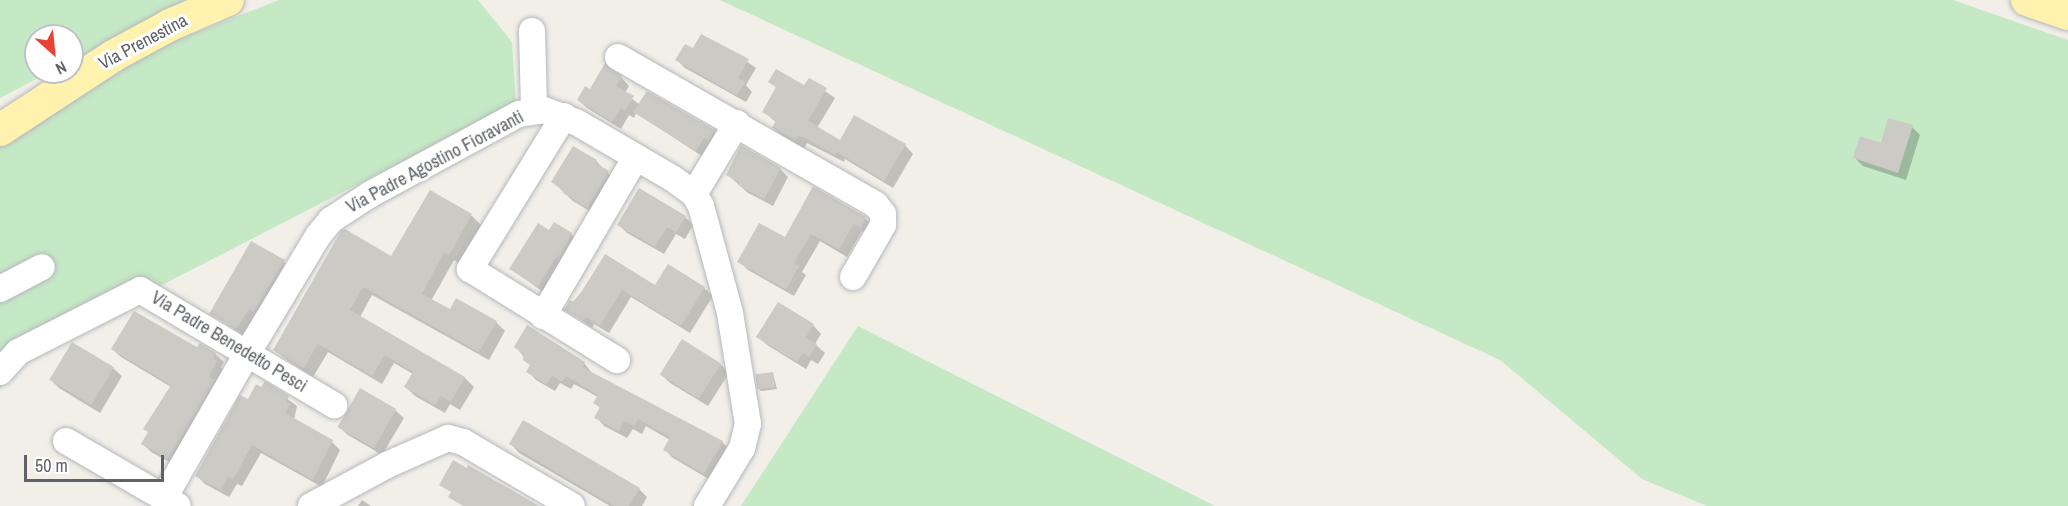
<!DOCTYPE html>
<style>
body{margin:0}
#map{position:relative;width:2068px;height:506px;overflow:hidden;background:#f1efe8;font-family:"Archivo Narrow",sans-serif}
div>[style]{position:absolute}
.green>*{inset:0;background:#c5e8c5}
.shadow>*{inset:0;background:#0003}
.building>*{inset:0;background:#cccac5;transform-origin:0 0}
.roads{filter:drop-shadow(0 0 2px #b5b8bc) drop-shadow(0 0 2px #b5b8bc)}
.minor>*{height:26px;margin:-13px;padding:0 13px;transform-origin:13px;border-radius:13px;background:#fff}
.major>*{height:32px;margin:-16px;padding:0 16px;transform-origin:16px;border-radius:16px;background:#fff2af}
span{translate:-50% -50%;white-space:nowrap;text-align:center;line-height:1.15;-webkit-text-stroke:6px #fff;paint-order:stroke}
.street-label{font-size:18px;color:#5f6368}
.north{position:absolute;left:24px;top:24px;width:60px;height:60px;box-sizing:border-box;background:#fff;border:2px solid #bfc1c3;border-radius:50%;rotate:153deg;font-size:16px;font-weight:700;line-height:24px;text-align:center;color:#5f6368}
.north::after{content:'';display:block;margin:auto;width:21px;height:27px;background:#ea4335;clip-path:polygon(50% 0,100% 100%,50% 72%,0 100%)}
.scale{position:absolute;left:24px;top:455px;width:140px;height:27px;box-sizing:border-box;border:3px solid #5f6368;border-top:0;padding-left:8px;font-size:18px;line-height:21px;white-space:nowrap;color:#5f6368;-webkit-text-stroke:4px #fff;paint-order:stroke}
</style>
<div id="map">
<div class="green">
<i style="clip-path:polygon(0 0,193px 0,72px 61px,72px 36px,36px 36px,36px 72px,50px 72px,0 98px)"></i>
<i style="clip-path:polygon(279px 0,478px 0,512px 42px,516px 103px,20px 358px,0 390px,0 146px,159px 47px)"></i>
<i style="clip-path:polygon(720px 0,1953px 0,2068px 40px,2068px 506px,1707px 506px,1642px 479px,1500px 360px)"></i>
<i style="clip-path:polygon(858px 326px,1215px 506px,741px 506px)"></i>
</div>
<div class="shadow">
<i style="clip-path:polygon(726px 47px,756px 68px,746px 85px,752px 92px,746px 102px,685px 68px,677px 60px,693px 50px,725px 50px)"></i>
<i style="clip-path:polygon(621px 77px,629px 86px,625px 93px,640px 105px,647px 93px,714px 131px,723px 140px,705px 158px,636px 113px,634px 118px,629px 115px,621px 129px,587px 108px,578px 100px,590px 91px)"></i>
<i style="clip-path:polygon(809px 80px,835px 98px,817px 128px,841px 142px,905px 145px,913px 154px,893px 188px,845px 159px,844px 162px,807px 143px,804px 149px,782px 136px,773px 128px,776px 122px,763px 111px,777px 88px,770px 82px,805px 87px)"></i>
<i style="clip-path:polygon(1912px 127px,1920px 135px,1906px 180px,1863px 166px,1855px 158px)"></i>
<i style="clip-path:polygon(596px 161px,616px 181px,596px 215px,573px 201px,553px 182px)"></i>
<i style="clip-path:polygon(780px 169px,788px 177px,773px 206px,748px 193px,728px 175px)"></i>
<i style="clip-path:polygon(814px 188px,866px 219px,875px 228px,870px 236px,862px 231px,847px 257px,820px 241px,802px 272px,806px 275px,794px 296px,748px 270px,739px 261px,786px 239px)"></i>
<i style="clip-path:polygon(431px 192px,472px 216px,481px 225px,458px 263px,454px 260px,431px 301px,450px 311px,496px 322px,505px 331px,489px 360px,372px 295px,360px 317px,465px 378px,474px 387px,460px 410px,450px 404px,445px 413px,415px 396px,406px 387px,413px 374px,394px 363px,382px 384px,328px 352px,313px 377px,284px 358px,275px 349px,392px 258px)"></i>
<i style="clip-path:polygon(685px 217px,693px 225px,685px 239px,676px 234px,664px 254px,627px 233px,619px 225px)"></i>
<i style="clip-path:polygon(549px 232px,571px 234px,580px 242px,546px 294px,511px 269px)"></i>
<i style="clip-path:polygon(284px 262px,291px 269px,244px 336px,211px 313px)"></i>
<i style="clip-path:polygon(655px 287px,704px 288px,713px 296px,690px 333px,631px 297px,609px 333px,594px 324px,592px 328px,566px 309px,583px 292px)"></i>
<i style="clip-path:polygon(813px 325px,821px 334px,815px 344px,825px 353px,818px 364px,811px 360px,806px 369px,767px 345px,758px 336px)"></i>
<i style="clip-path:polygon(682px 341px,720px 364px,729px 373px,708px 406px,670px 383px,661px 374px)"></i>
<i style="clip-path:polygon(73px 344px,113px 368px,122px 376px,100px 413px,59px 388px,51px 380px)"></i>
<i style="clip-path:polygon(516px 347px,584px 363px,592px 373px,722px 442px,730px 450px,712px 481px,673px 458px,664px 449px,670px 440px,646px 426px,642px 434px,633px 429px,627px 438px,604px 426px,596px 417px,601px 409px,595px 403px,598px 397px,574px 384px,571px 389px,560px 383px,555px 391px,536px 380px,528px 371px,531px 366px)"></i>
<i style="clip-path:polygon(112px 349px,198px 349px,215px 354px,224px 362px,221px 367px,225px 371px,177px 466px,151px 452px,143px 444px,171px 387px,121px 357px)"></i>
<i style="clip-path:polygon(773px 373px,777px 389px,761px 391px,759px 389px)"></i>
<i style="clip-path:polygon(265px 383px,297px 406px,294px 420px,332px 442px,340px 450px,322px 487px,261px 453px,242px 486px,237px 484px,229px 497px,205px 484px,197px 476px,248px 401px)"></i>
<i style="clip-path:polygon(395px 410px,404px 418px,382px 455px,348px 435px,339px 427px)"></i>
<i style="clip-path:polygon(511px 444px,639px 489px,647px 497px,642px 506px,610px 506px,519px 453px)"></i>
<i style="clip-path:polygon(362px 500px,371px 506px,358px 506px)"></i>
</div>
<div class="building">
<i style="clip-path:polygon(701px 34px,749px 59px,738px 78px,745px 82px,737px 95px,675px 60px,685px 44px,693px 48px)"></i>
<i style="clip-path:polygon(605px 63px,622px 76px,616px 86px,634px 96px,625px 110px,621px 108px,612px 122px,577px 100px,585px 86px,590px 89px)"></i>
<i style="clip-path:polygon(776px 69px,804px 85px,809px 78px,827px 88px,808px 121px,840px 140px,854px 115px,906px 144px,884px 181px,837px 152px,835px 155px,804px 137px,798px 136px,795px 141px,772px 128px,776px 120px,762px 112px,776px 87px,768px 82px)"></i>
<i style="clip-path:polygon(647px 91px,715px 130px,709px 140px,704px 138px,696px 151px,633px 112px)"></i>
<i style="clip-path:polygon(1888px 118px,1913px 125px,1898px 173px,1853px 158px,1860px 136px,1881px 143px)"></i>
<i style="clip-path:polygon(741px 145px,781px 168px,764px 199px,738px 185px,740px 183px,726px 175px)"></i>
<i style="clip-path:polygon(573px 146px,597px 160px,595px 163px,609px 171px,587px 208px,563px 193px,564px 191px,551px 182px)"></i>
<i style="clip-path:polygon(813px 186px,866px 217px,861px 228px,854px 224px,839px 249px,811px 234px,794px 263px,799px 266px,786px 289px,737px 262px,759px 223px,785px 237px)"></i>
<i style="clip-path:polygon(639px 188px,686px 216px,676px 232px,667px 227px,655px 247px,617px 225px)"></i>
<i style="clip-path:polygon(430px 190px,472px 214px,449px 255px,444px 252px,422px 294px,450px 309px,456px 298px,497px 321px,479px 352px,363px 287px,350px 310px,465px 377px,451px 402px,441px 396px,435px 405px,404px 387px,413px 372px,385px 355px,372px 376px,318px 344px,303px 369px,273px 350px,341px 231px,345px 229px,391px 256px)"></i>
<i style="clip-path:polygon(554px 222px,572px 233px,559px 259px,556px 257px,538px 287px,509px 269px,538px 223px,549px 230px)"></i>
<i style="clip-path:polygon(251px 241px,285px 260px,254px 312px,249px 309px,236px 329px,209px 314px)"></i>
<i style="clip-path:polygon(605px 254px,655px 285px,668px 264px,705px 287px,681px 326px,622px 290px,600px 326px,586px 317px,583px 321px,564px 310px,570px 300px,573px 302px,582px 291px)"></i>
<i style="clip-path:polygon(778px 302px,814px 324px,806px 337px,817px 344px,809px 357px,803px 353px,797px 362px,756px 337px)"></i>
<i style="clip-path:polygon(134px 311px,197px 347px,200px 343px,216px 353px,213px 359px,217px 361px,209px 377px,215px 380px,168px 459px,141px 444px,148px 432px,143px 429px,171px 385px,111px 349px)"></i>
<i style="clip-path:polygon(527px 325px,585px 362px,582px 367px,723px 441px,704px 474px,663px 450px,670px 437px,638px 419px,634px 426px,624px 421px,619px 431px,594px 418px,600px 407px,593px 403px,598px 395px,566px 376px,562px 382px,552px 376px,546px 384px,526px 372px,530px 365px,523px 360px,524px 354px,514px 347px)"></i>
<i style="left:682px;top:339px;width:46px;height:42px;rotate:32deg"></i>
<i style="left:72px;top:342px;width:49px;height:44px;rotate:31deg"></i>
<i style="left:773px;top:372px;width:15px;height:18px;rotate:82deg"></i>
<i style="clip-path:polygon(265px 381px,289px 396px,286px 402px,290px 404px,285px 413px,333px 440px,313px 480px,252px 445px,233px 479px,228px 476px,221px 490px,195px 476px,240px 395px,248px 399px,256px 384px,261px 387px)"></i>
<i style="left:360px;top:388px;width:42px;height:45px;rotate:30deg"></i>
<i style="clip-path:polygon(523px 420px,640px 488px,629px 506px,614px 506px,509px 444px)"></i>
<i style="clip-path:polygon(453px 460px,467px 468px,468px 465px,539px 506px,463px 506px,448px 497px,451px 492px,439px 485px)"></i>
</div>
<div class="roads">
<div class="minor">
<i style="left:532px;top:31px;width:79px;rotate:88.5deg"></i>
<i style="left:618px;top:57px;width:297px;rotate:29.8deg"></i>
<i style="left:876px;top:205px;width:11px;rotate:52deg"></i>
<i style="left:883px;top:214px;width:11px;rotate:90deg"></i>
<i style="left:883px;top:225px;width:60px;rotate:120deg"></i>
<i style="left:564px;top:116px;width:180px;rotate:121.6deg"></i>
<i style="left:470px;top:269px;width:173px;rotate:31.8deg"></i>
<i style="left:694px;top:194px;width:83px;rotate:-58.8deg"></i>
<i style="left:0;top:289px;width:47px;rotate:-27.6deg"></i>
<i style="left:543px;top:316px;width:184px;rotate:-59.7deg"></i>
<i style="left:0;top:372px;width:27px;rotate:-48deg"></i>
<i style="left:18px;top:352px;width:137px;rotate:-26.9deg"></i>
<i style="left:140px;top:290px;width:226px;rotate:30.7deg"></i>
<i style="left:66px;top:441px;width:129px;rotate:30.1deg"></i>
<i style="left:164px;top:498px;width:168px;rotate:-60.1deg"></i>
<i style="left:248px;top:352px;width:135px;rotate:-58.9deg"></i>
<i style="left:318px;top:236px;width:21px;rotate:-51deg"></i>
<i style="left:331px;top:220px;width:45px;rotate:-33.3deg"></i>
<i style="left:369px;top:195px;width:170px;rotate:-28.4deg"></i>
<i style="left:519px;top:114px;width:25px;rotate:-9deg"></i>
<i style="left:544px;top:110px;width:34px;rotate:21deg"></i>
<i style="left:576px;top:122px;width:111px;rotate:30.3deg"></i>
<i style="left:672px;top:178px;width:27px;rotate:36deg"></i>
<i style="left:694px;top:194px;width:14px;rotate:60deg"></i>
<i style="left:701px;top:206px;width:111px;rotate:74.8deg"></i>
<i style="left:730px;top:313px;width:112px;rotate:80.8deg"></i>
<i style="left:748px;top:424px;width:25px;rotate:104deg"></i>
<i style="left:742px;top:448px;width:68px;rotate:121.1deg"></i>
<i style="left:311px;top:506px;width:86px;rotate:-28.3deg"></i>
<i style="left:387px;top:465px;width:67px;rotate:-23.9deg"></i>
<i style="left:448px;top:438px;width:16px;rotate:15deg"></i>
<i style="left:463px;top:442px;width:126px;rotate:30.4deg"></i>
</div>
<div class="major">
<i style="left:2027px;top:0;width:43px;rotate:18.9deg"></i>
<i style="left:0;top:130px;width:135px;rotate:-33.2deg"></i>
<i style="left:113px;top:56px;width:65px;rotate:-28.5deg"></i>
<i style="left:170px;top:25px;width:63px;rotate:-23.3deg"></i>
</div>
</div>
<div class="street-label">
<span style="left:143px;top:42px;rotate:-28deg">Via Prenestina</span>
<span style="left:435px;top:162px;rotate:-28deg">Via Padre Agostino Fioravanti</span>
<span style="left:229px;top:342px;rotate:31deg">Via Padre Benedetto Pesci</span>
</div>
<div class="north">N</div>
<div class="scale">50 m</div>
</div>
